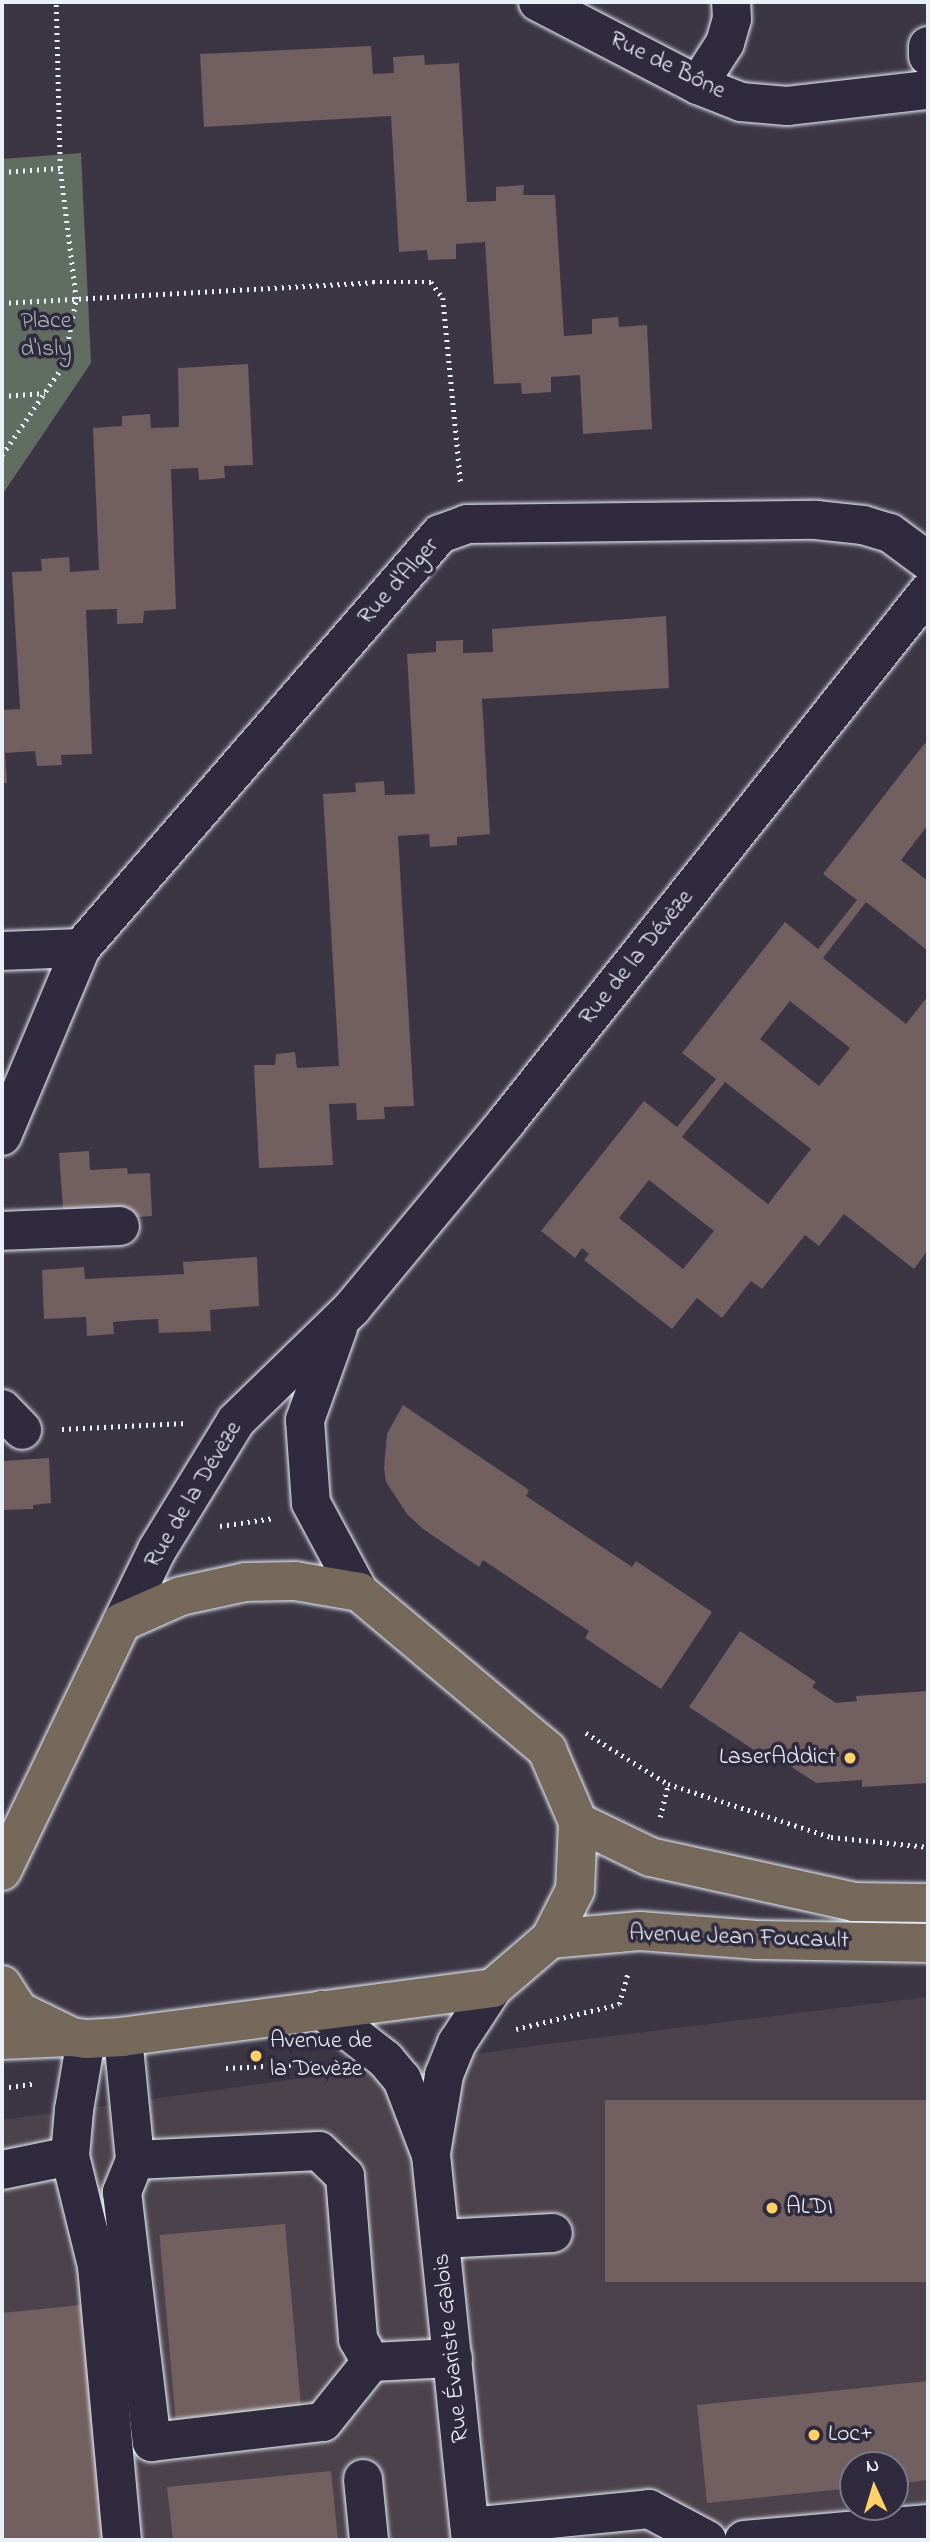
<!DOCTYPE html>
<meta charset="utf-8">
<style>
body{margin:0}
#map{position:relative;width:930px;height:2542px;overflow:hidden;background:#3c3544;font-family:"Indie Flower",sans-serif}
div>[style]{position:absolute}
.built>*{inset:0;background:#4c424c}
.green>*{inset:0;background:#626d61}
.building>*{inset:0;background:#725f5f;transform-origin:0 0}
.path>*{height:4.5px;margin-top:-2.25px;transform-origin:0;background:repeating-linear-gradient(90deg,#e8f1f8 0 2px,transparent 0 7px)}
.roads{filter:drop-shadow(0 0 2px #e8f1f8) drop-shadow(0 0 2px #e8f1f8)}
.minor>*{height:38px;margin:-19px;padding:0 19px;transform-origin:19px;border-radius:19px;background:#2f2a3d}
.major>*{height:38px;margin:-19px;padding:0 19px;transform-origin:19px;border-radius:19px;background:#76695c}
.dots>*{width:19px;height:19px;translate:-50% -50%;box-sizing:border-box;border:4px solid #2f2a3d;border-radius:50%}
span{translate:-50% -50%;white-space:nowrap;text-align:center;line-height:1.15;-webkit-text-stroke:7px #2f2a3d;paint-order:stroke}
.street-label{font-size:24px;color:#e8f1f8}
.park-label{font-size:24px;color:#acb6b4}
.poi-label{font-size:24px;color:#e8f1f8}
.right{translate:-100% -50%;text-align:right}
.left{translate:0 -50%;text-align:left}
.frame{position:absolute;inset:0;border:4px solid #e8f1f8;pointer-events:none}
.north{position:absolute;left:839px;top:2451px;width:70px;height:70px;box-sizing:border-box;background:#2f2a3d;border:2px solid #797a88;border-radius:50%;rotate:356deg;font-size:19px;font-weight:700;line-height:28px;text-align:center;color:#e8f1f8}
.north::after{content:'';display:block;margin:auto;width:24px;height:32px;background:#ffd166;clip-path:polygon(50% 0,100% 100%,50% 72%,0 100%)}
</style>
<div id="map">
<div class="built">
<i style="clip-path:polygon(evenodd,928px 1997px,928px 2540px,2px 2540px,2px 2120px,540px 2045px,928px 1997px,853px 2465px,895px 2465px,895px 2507px,853px 2507px,853px 2465px)"></i>
</div>
<div class="green">
<i style="clip-path:polygon(81px 153px,91px 363px,2px 495px,2px 159px)"></i>
</div>
<div class="building">
<i style="clip-path:polygon(371px 46px,373px 74px,394px 73px,393px 57px,424px 55px,425px 65px,459px 63px,467px 202px,496px 201px,496px 187px,524px 185px,523px 195px,555px 195px,564px 336px,592px 334px,592px 319px,618px 317px,619px 327px,647px 325px,652px 429px,583px 434px,580px 375px,551px 377px,551px 392px,522px 394px,521px 383px,494px 384px,485px 242px,456px 244px,456px 259px,428px 260px,427px 250px,399px 252px,391px 116px,204px 127px,200px 54px)"></i>
<i style="clip-path:polygon(248px 364px,253px 465px,224px 466px,225px 478px,199px 480px,198px 468px,171px 469px,176px 609px,144px 611px,143px 623px,117px 624px,117px 609px,86px 610px,92px 754px,61px 755px,62px 765px,37px 766px,35px 751px,5px 753px,7px 783px,2px 783px,2px 710px,20px 709px,12px 572px,42px 571px,41px 559px,69px 557px,70px 572px,99px 570px,93px 428px,122px 426px,122px 416px,150px 414px,151px 428px,179px 427px,178px 368px)"></i>
<i style="clip-path:polygon(666px 616px,669px 688px,482px 699px,490px 834px,457px 837px,457px 845px,430px 847px,429px 834px,398px 836px,414px 1106px,384px 1107px,385px 1119px,357px 1120px,356px 1103px,329px 1104px,333px 1165px,259px 1168px,254px 1065px,275px 1065px,276px 1054px,295px 1052px,297px 1068px,339px 1066px,323px 794px,356px 792px,355px 783px,384px 781px,385px 795px,415px 794px,407px 654px,436px 652px,436px 641px,463px 640px,463px 653px,493px 652px,492px 629px)"></i>
<i style="clip-path:polygon(evenodd,925px 743px,928px 746px,928px 825px,901px 860px,928px 881px,928px 951px,866px 902px,823px 958px,906px 1024px,928px 996px,928px 1250px,914px 1269px,844px 1214px,819px 1246px,805px 1235px,762px 1289px,751px 1281px,722px 1318px,697px 1298px,672px 1329px,584px 1260px,589px 1254px,582px 1248px,575px 1258px,541px 1231px,644px 1101px,677px 1127px,716px 1079px,682px 1053px,785px 922px,818px 949px,857px 900px,823px 874px,925px 743px,790px 1001px,850px 1048px,819px 1086px,760px 1039px,790px 1001px,925px 743px,725px 1082px,811px 1149px,768px 1204px,682px 1137px,725px 1082px,925px 743px,649px 1180px,714px 1231px,683px 1269px,619px 1218px,649px 1180px)"></i>
<i style="clip-path:polygon(89px 1151px,90px 1170px,127px 1168px,128px 1174px,150px 1173px,152px 1216px,92px 1220px,63px 1209px,59px 1153px)"></i>
<i style="clip-path:polygon(257px 1257px,259px 1306px,210px 1310px,211px 1331px,159px 1333px,158px 1319px,137px 1320px,113px 1322px,114px 1334px,87px 1336px,86px 1317px,44px 1319px,42px 1270px,84px 1267px,85px 1279px,184px 1274px,183px 1262px)"></i>
<i style="clip-path:polygon(403px 1405px,529px 1490px,526px 1496px,632px 1567px,636px 1561px,712px 1612px,661px 1689px,585px 1638px,589px 1631px,483px 1560px,479px 1567px,423px 1529px,407px 1514px,386px 1482px,384px 1468px,387px 1434px)"></i>
<i style="clip-path:polygon(49px 1458px,51px 1503px,33px 1505px,33px 1509px,2px 1510px,2px 1461px)"></i>
<i style="clip-path:polygon(740px 1631px,816px 1682px,812px 1687px,836px 1703px,857px 1701px,856px 1696px,928px 1691px,928px 1783px,862px 1787px,862px 1780px,816px 1783px,769px 1752px,766px 1758px,689px 1707px)"></i>
<i style="left:928px;top:2100px;width:182px;height:323px;rotate:90deg"></i>
<i style="left:285px;top:2224px;width:190px;height:126px;rotate:85deg"></i>
<i style="clip-path:polygon(81px 2305px,105px 2540px,2px 2540px,2px 2313px)"></i>
<i style="clip-path:polygon(928px 2381px,928px 2480px,895px 2484px,895px 2465px,853px 2465px,853px 2488px,707px 2503px,697px 2405px)"></i>
<i style="clip-path:polygon(331px 2471px,338px 2540px,173px 2540px,167px 2487px)"></i>
</div>
<div class="path">
<i style="left:2px;top:172px;width:58px;rotate:-3.9deg"></i>
<i style="left:2px;top:303px;width:372px;rotate:-3.2deg"></i>
<i style="left:373px;top:282px;width:58px"></i>
<i style="left:431px;top:282px;width:20px;rotate:53deg"></i>
<i style="left:443px;top:298px;width:188px;rotate:84.5deg"></i>
<i style="left:2px;top:396px;width:43px;rotate:-4deg"></i>
<i style="left:2px;top:455px;width:108px;rotate:-55.6deg"></i>
<i style="left:63px;top:366px;width:68px;rotate:-79deg"></i>
<i style="left:76px;top:299px;width:132px;rotate:-97deg"></i>
<i style="left:60px;top:168px;width:166px;rotate:-91.4deg"></i>
<i style="left:62px;top:1429px;width:124px;rotate:-2.8deg"></i>
<i style="left:220px;top:1526px;width:55px;rotate:-8.4deg"></i>
<i style="left:586px;top:1733px;width:97px;rotate:31.9deg"></i>
<i style="left:660px;top:1817px;width:34px;rotate:-76deg"></i>
<i style="left:668px;top:1784px;width:171px;rotate:18deg"></i>
<i style="left:831px;top:1837px;width:98px;rotate:5.9deg"></i>
<i style="left:516px;top:2029px;width:106px;rotate:-13.6deg"></i>
<i style="left:619px;top:2004px;width:32px;rotate:-74deg"></i>
<i style="left:226px;top:2068px;width:96px;rotate:-3deg"></i>
<i style="left:2px;top:2088px;width:34px;rotate:-8deg"></i>
</div>
<div class="roads">
<div class="minor">
<i style="left:538px;top:2px;width:180px;rotate:27.4deg"></i>
<i style="left:698px;top:85px;width:46px;rotate:21.6deg"></i>
<i style="left:741px;top:102px;width:46px;rotate:5deg"></i>
<i style="left:787px;top:106px;width:142px;rotate:-6.5deg"></i>
<i style="left:928px;top:46px;width:10px;rotate:90deg"></i>
<i style="left:698px;top:85px;width:50px;rotate:-57.3deg"></i>
<i style="left:725px;top:43px;width:25px;rotate:-74deg"></i>
<i style="left:732px;top:19px;width:17px;rotate:-93deg"></i>
<i style="left:2px;top:951px;width:79px;rotate:-2.2deg"></i>
<i style="left:81px;top:948px;width:548px;rotate:-49.07deg"></i>
<i style="left:440px;top:534px;width:29px;rotate:-20deg"></i>
<i style="left:467px;top:524px;width:349px;rotate:-0.7deg"></i>
<i style="left:816px;top:520px;width:47px;rotate:6.1deg"></i>
<i style="left:863px;top:525px;width:28px;rotate:17deg"></i>
<i style="left:890px;top:533px;width:47px;rotate:36.4deg"></i>
<i style="left:2px;top:1136px;width:204px;rotate:-67.2deg"></i>
<i style="left:2px;top:1231px;width:118px;rotate:-2.4deg"></i>
<i style="left:338px;top:1328px;width:98px;rotate:109.7deg"></i>
<i style="left:305px;top:1420px;width:83px;rotate:85.9deg"></i>
<i style="left:311px;top:1503px;width:101px;rotate:61.7deg"></i>
<i style="left:2px;top:1409px;width:29px;rotate:46deg"></i>
<i style="left:122px;top:1622px;width:80px;rotate:-64.1deg"></i>
<i style="left:157px;top:1550px;width:151px;rotate:-58.5deg"></i>
<i style="left:236px;top:1421px;width:162px;rotate:-44.2deg"></i>
<i style="left:352px;top:1308px;width:243px;rotate:-50.3deg"></i>
<i style="left:507px;top:1121px;width:676px;rotate:-51.49deg"></i>
<i style="left:322px;top:2010px;width:80px;rotate:37.9deg"></i>
<i style="left:385px;top:2059px;width:26px;rotate:50deg"></i>
<i style="left:402px;top:2079px;width:81px;rotate:69.1deg"></i>
<i style="left:431px;top:2155px;width:387px;rotate:84.1deg"></i>
<i style="left:123px;top:2037px;width:124px;rotate:84.4deg"></i>
<i style="left:135px;top:2160px;width:184px;rotate:-2.8deg"></i>
<i style="left:319px;top:2151px;width:36px;rotate:44deg"></i>
<i style="left:345px;top:2176px;width:164px;rotate:85.4deg"></i>
<i style="left:358px;top:2339px;width:26px;rotate:61deg"></i>
<i style="left:371px;top:2362px;width:82px;rotate:-2.8deg"></i>
<i style="left:86px;top:2039px;width:72px;rotate:99.6deg"></i>
<i style="left:74px;top:2110px;width:46px;rotate:95deg"></i>
<i style="left:70px;top:2156px;width:113px;rotate:76.2deg"></i>
<i style="left:97px;top:2266px;width:275px;rotate:84.8deg"></i>
<i style="left:431px;top:2153px;width:79px;rotate:-80.5deg"></i>
<i style="left:444px;top:2075px;width:35px;rotate:-68deg"></i>
<i style="left:457px;top:2043px;width:66px;rotate:-56.8deg"></i>
<i style="left:135px;top:2160px;width:35px;rotate:112deg"></i>
<i style="left:122px;top:2192px;width:252px;rotate:83.2deg"></i>
<i style="left:152px;top:2442px;width:172px;rotate:-6.7deg"></i>
<i style="left:323px;top:2422px;width:77px;rotate:-51.3deg"></i>
<i style="left:2px;top:2170px;width:69px;rotate:-11.6deg"></i>
<i style="left:442px;top:2239px;width:111px;rotate:-3.1deg"></i>
<i style="left:363px;top:2479px;width:61px;rotate:84.4deg"></i>
<i style="left:470px;top:2527px;width:180px;rotate:-5.7deg"></i>
<i style="left:649px;top:2509px;width:66px;rotate:28.1deg"></i>
<i style="left:744px;top:2540px;width:185px;rotate:-5deg"></i>
</div>
<div class="major">
<i style="left:578px;top:1822px;width:80px;rotate:25.9deg"></i>
<i style="left:650px;top:1857px;width:209px;rotate:12.4deg"></i>
<i style="left:854px;top:1902px;width:74px;rotate:0.8deg"></i>
<i style="left:2px;top:1871px;width:276px;rotate:-64.3deg"></i>
<i style="left:122px;top:1622px;width:64px;rotate:-23.8deg"></i>
<i style="left:181px;top:1596px;width:66px;rotate:-12.3deg"></i>
<i style="left:245px;top:1582px;width:50px;rotate:-1.1deg"></i>
<i style="left:295px;top:1581px;width:65px;rotate:9.8deg"></i>
<i style="left:359px;top:1592px;width:246px;rotate:40deg"></i>
<i style="left:547px;top:1750px;width:78px;rotate:66.7deg"></i>
<i style="left:578px;top:1822px;width:68px;rotate:92.5deg"></i>
<i style="left:575px;top:1890px;width:55px;rotate:117deg"></i>
<i style="left:550px;top:1939px;width:75px;rotate:139.3deg"></i>
<i style="left:493px;top:1988px;width:373px;rotate:172.5deg"></i>
<i style="left:123px;top:2037px;width:37px;rotate:177deg"></i>
<i style="left:86px;top:2039px;width:14px;rotate:-172deg"></i>
<i style="left:72px;top:2037px;width:59px;rotate:-153.9deg"></i>
<i style="left:19px;top:2011px;width:31px;rotate:-123deg"></i>
<i style="left:550px;top:1939px;width:90px;rotate:-5.1deg"></i>
<i style="left:640px;top:1931px;width:117px;rotate:4.4deg"></i>
<i style="left:757px;top:1940px;width:171px;rotate:1deg"></i>
<i style="left:2px;top:2040px;width:68px;rotate:-2.5deg"></i>
</div>
</div>
<div class="dots">
<i style="left:850px;top:1758px;background:#ffd166"></i>
<i style="left:256px;top:2056px;background:#ffd166"></i>
<i style="left:772px;top:2208px;background:#ffd166"></i>
<i style="left:814px;top:2435px;background:#ffd166"></i>
</div>
<div class="street-label">
<span style="left:667px;top:66px;rotate:26deg">Rue de Bône</span>
<span style="left:399px;top:582px;rotate:-48deg">Rue d'Alger</span>
<span style="left:637px;top:958px;rotate:-51deg">Rue de la Dévèze</span>
<span style="left:194px;top:1495px;rotate:-59deg">Rue de la Dévèze</span>
<span style="left:739px;top:1938px;rotate:2deg">Avenue Jean Foucault</span>
<span style="left:452px;top:2348px;rotate:-96deg">Rue Évariste Galois</span>
</div>
<div class="park-label">
<span style="left:46px;top:336px">Place<br>d'Isly</span>
</div>
<div class="poi-label">
<span class="right" style="left:836px;top:1758px">LaserAddict</span>
<span class="left" style="left:270px;top:2056px">Avenue de<br>la Devèze</span>
<span class="left" style="left:786px;top:2208px">ALDI</span>
<span class="left" style="left:828px;top:2435px">Loc+</span>
</div>
<div class="frame"></div>
<div class="north">N</div>
</div>
